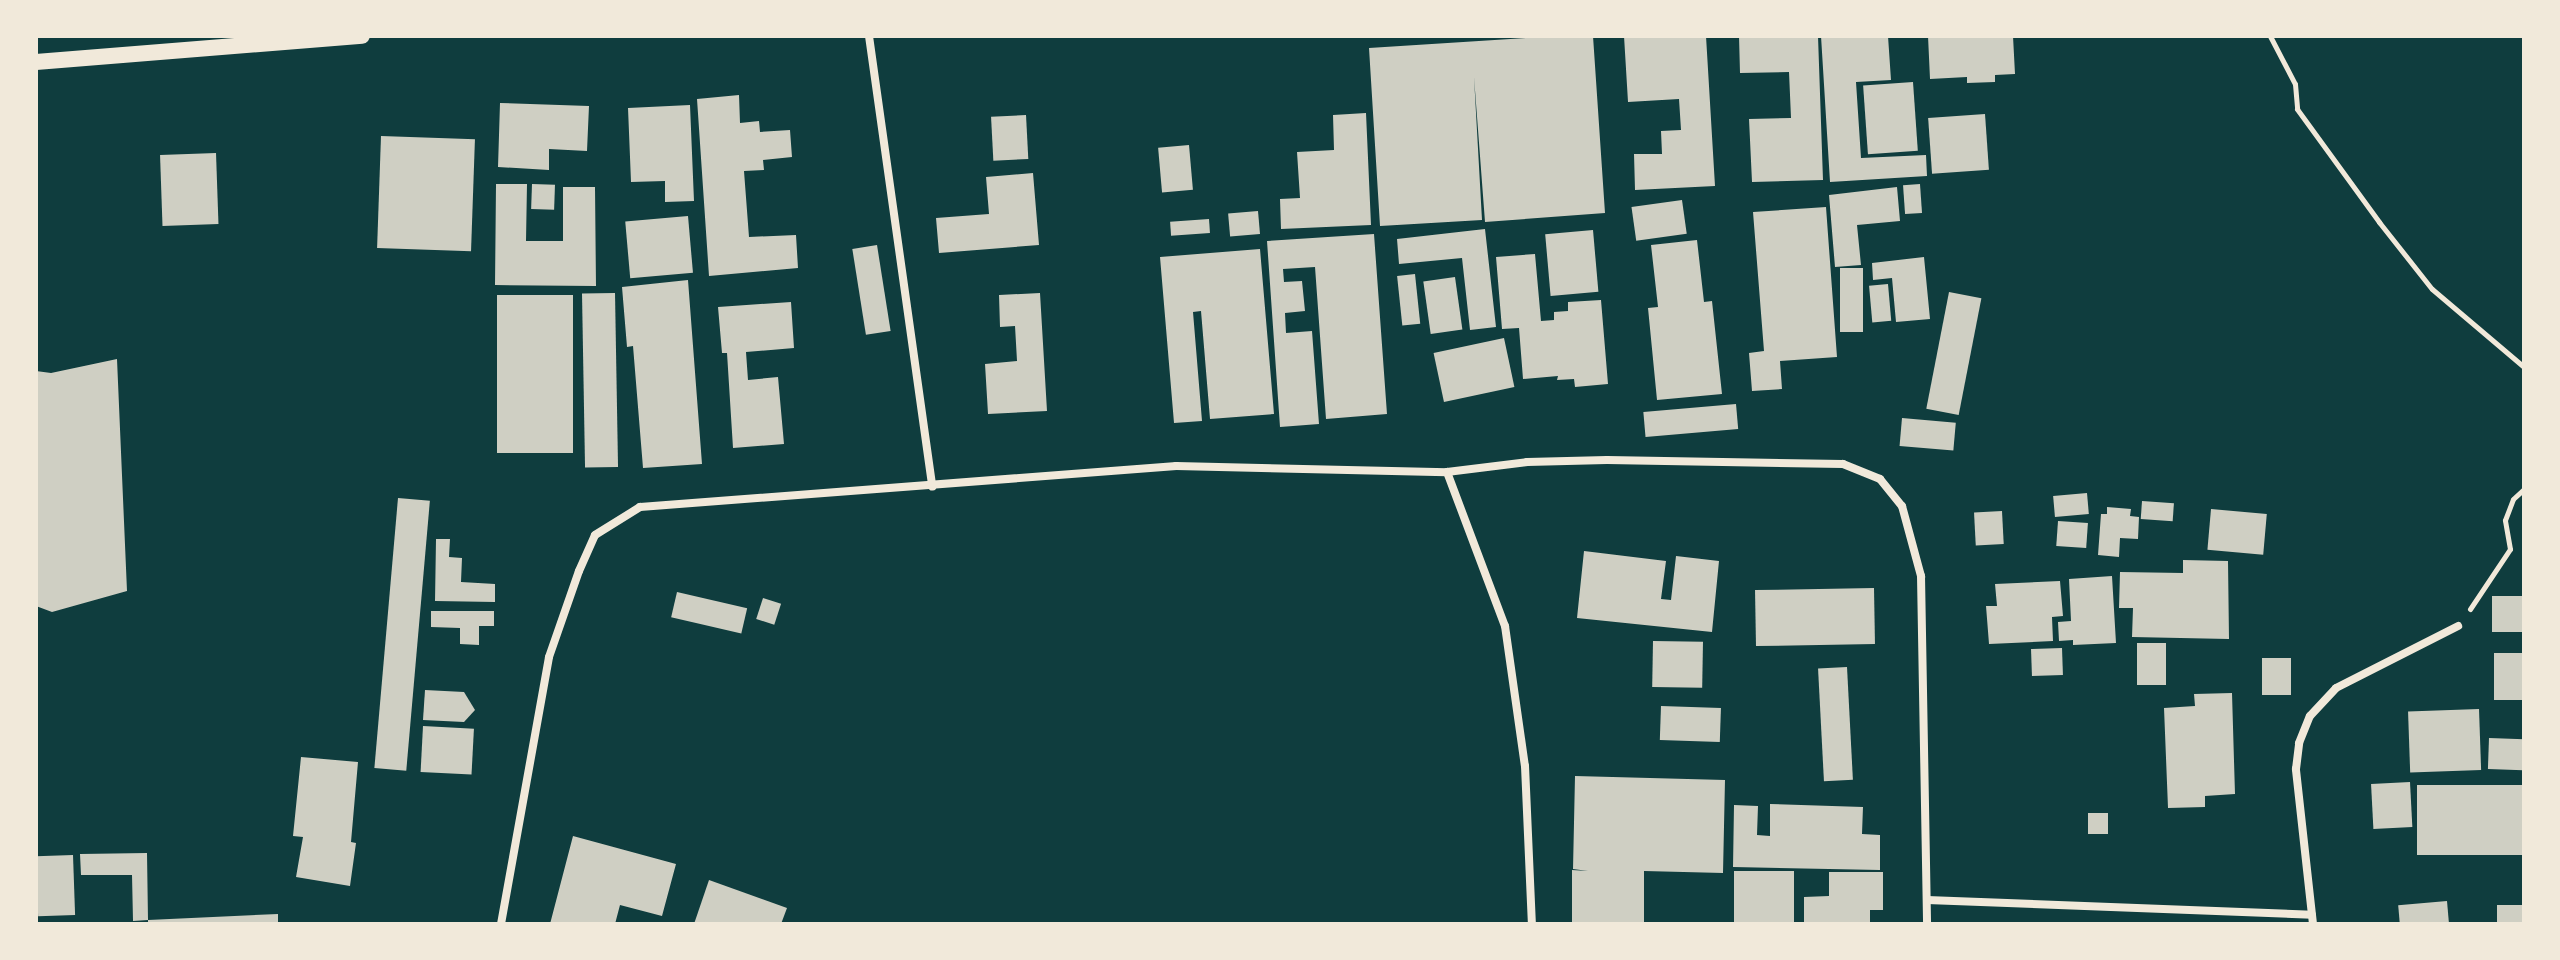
<!DOCTYPE html>
<style>
body{margin:0}
#map{position:relative;width:2560px;height:960px;overflow:hidden;background:#0f3d3e;font-family:Helvetica,sans-serif}
div>[style]{position:absolute}
.building>*{inset:0;background:#cfcfc3;transform-origin:0 0}
.path>*{height:5px;margin:-2.5px;padding:0 2.5px;transform-origin:2.5px;border-radius:2.5px;background:#f1e9da}
.minor>*{height:8px;margin:-4px;padding:0 4px;transform-origin:4px;border-radius:4px;background:#f1e9da}
.secondary>*{height:16px;margin:-8px;padding:0 8px;transform-origin:8px;border-radius:8px;background:#f1e9da}
span{translate:-50% -50%;white-space:nowrap;text-align:center;line-height:1.15;-webkit-text-stroke:7px #f1e9da;paint-order:stroke}
.frame{position:absolute;inset:0;border:38px solid #f1e9da;pointer-events:none}
</style>
<div id="map">
<div class="building">
<i style="clip-path:polygon(1557px 36px,1593px 36px,1605px 213px,1485px 222px,1474px 77px,1482px 220px,1380px 226px,1369px 48px)"></i>
<i style="clip-path:polygon(1624px 36px,1706px 36px,1715px 186px,1635px 190px,1634px 154px,1662px 154px,1661px 131px,1681px 130px,1679px 99px,1628px 102px)"></i>
<i style="clip-path:polygon(1739px 36px,1818px 36px,1823px 180px,1752px 182px,1749px 119px,1791px 118px,1789px 72px,1740px 73px)"></i>
<i style="clip-path:polygon(1821px 36px,1888px 36px,1891px 80px,1856px 82px,1861px 158px,1926px 155px,1927px 176px,1830px 182px)"></i>
<i style="clip-path:polygon(1928px 36px,2013px 36px,2015px 74px,1995px 75px,1995px 82px,1967px 83px,1967px 77px,1930px 79px)"></i>
<i style="left:1913px;top:82px;width:69px;height:50px;rotate:86deg"></i>
<i style="clip-path:polygon(739px 95px,740px 123px,759px 121px,760px 132px,790px 130px,792px 157px,763px 160px,764px 170px,744px 171px,749px 237px,796px 235px,798px 268px,709px 276px,697px 99px)"></i>
<i style="clip-path:polygon(500px 103px,589px 106px,587px 151px,549px 149px,549px 170px,498px 167px)"></i>
<i style="clip-path:polygon(690px 105px,694px 201px,665px 202px,665px 181px,631px 182px,628px 108px)"></i>
<i style="clip-path:polygon(1366px 113px,1371px 225px,1281px 229px,1280px 199px,1300px 198px,1297px 152px,1334px 150px,1333px 115px)"></i>
<i style="left:1985px;top:114px;width:56px;height:57px;rotate:86deg"></i>
<i style="left:1026px;top:115px;width:44px;height:35px;rotate:87deg"></i>
<i style="left:381px;top:136px;width:94px;height:112px;rotate:2deg"></i>
<i style="left:1189px;top:145px;width:45px;height:31px;rotate:85deg"></i>
<i style="left:216px;top:153px;width:71px;height:56px;rotate:88deg"></i>
<i style="clip-path:polygon(1033px 173px,1039px 245px,939px 253px,936px 218px,989px 214px,986px 177px)"></i>
<i style="clip-path:polygon(496px 184px,527px 184px,526px 241px,563px 241px,563px 187px,595px 187px,596px 286px,495px 285px)"></i>
<i style="left:532px;top:184px;width:23px;height:25px;rotate:2deg"></i>
<i style="left:1920px;top:184px;width:29px;height:17px;rotate:86deg"></i>
<i style="clip-path:polygon(1897px 187px,1900px 221px,1857px 225px,1861px 265px,1835px 267px,1829px 195px)"></i>
<i style="left:1682px;top:200px;width:34px;height:51px;rotate:82deg"></i>
<i style="clip-path:polygon(1826px 207px,1837px 357px,1780px 361px,1782px 389px,1752px 391px,1749px 353px,1764px 351px,1753px 212px)"></i>
<i style="left:1258px;top:211px;width:23px;height:30px;rotate:85deg"></i>
<i style="left:688px;top:216px;width:57px;height:63px;rotate:85deg"></i>
<i style="left:1209px;top:219px;width:14px;height:39px;rotate:86deg"></i>
<i style="clip-path:polygon(1485px 229px,1496px 327px,1470px 330px,1462px 258px,1399px 264px,1397px 239px)"></i>
<i style="left:1593px;top:230px;width:62px;height:48px;rotate:85deg"></i>
<i style="clip-path:polygon(1374px 234px,1387px 414px,1326px 419px,1315px 267px,1283px 269px,1284px 282px,1302px 281px,1305px 311px,1285px 313px,1286px 333px,1312px 331px,1319px 424px,1280px 427px,1267px 241px)"></i>
<i style="clip-path:polygon(1697px 240px,1704px 302px,1712px 301px,1722px 394px,1657px 400px,1648px 308px,1658px 307px,1651px 245px)"></i>
<i style="left:877px;top:245px;width:87px;height:25px;rotate:81deg"></i>
<i style="clip-path:polygon(1260px 249px,1274px 414px,1210px 419px,1201px 311px,1193px 312px,1202px 421px,1174px 423px,1160px 257px)"></i>
<i style="clip-path:polygon(1535px 254px,1541px 321px,1554px 320px,1554px 312px,1568px 311px,1568px 302px,1601px 300px,1608px 384px,1575px 387px,1574px 379px,1557px 380px,1558px 376px,1523px 379px,1519px 328px,1502px 329px,1496px 257px)"></i>
<i style="clip-path:polygon(1924px 257px,1930px 319px,1896px 322px,1892px 278px,1873px 280px,1872px 263px)"></i>
<i style="left:1840px;top:268px;width:23px;height:64px"></i>
<i style="left:1415px;top:274px;width:50px;height:18px;rotate:84deg"></i>
<i style="left:1455px;top:277px;width:53px;height:32px;rotate:82deg"></i>
<i style="clip-path:polygon(688px 280px,702px 464px,643px 468px,633px 346px,627px 347px,622px 287px)"></i>
<i style="left:1888px;top:284px;width:37px;height:19px;rotate:85deg"></i>
<i style="left:1949px;top:292px;width:33px;height:119px;rotate:11deg"></i>
<i style="left:615px;top:293px;width:174px;height:33px;rotate:89deg"></i>
<i style="clip-path:polygon(1040px 293px,1047px 411px,988px 414px,985px 364px,1017px 361px,1015px 326px,1000px 327px,999px 295px)"></i>
<i style="left:573px;top:295px;width:158px;height:76px;rotate:90deg"></i>
<i style="clip-path:polygon(791px 302px,794px 348px,746px 352px,748px 380px,778px 377px,784px 444px,733px 448px,727px 353px,722px 353px,718px 307px)"></i>
<i style="left:1504px;top:338px;width:50px;height:72px;rotate:78deg"></i>
<i style="clip-path:polygon(117px 359px,127px 591px,52px 612px,36px 606px,36px 371px,51px 373px)"></i>
<i style="left:1736px;top:404px;width:25px;height:93px;rotate:85deg"></i>
<i style="left:1902px;top:418px;width:54px;height:28px;rotate:5deg"></i>
<i style="left:2087px;top:493px;width:21px;height:34px;rotate:85deg"></i>
<i style="left:398px;top:498px;width:32px;height:271px;rotate:5deg"></i>
<i style="left:2142px;top:501px;width:32px;height:18px;rotate:4deg"></i>
<i style="clip-path:polygon(2107px 507px,2131px 509px,2130px 516px,2139px 517px,2138px 539px,2120px 538px,2119px 557px,2098px 555px,2101px 514px,2107px 514px)"></i>
<i style="left:2211px;top:509px;width:56px;height:41px;rotate:5deg"></i>
<i style="left:2002px;top:511px;width:33px;height:28px;rotate:87deg"></i>
<i style="left:2058px;top:521px;width:30px;height:25px;rotate:4deg"></i>
<i style="clip-path:polygon(436px 539px,450px 539px,449px 557px,462px 558px,461px 582px,495px 584px,495px 602px,435px 601px)"></i>
<i style="clip-path:polygon(1584px 551px,1666px 561px,1661px 599px,1671px 600px,1676px 556px,1719px 561px,1712px 632px,1577px 618px)"></i>
<i style="clip-path:polygon(2183px 560px,2228px 561px,2229px 639px,2132px 637px,2133px 608px,2119px 608px,2120px 572px,2183px 573px)"></i>
<i style="clip-path:polygon(2112px 576px,2116px 643px,2073px 645px,2073px 640px,2059px 641px,2058px 622px,2071px 621px,2069px 579px)"></i>
<i style="clip-path:polygon(2060px 581px,2063px 616px,2052px 617px,2053px 641px,1989px 644px,1986px 606px,1997px 606px,1995px 584px)"></i>
<i style="left:1874px;top:588px;width:56px;height:119px;rotate:89deg"></i>
<i style="left:677px;top:592px;width:72px;height:26px;rotate:13deg"></i>
<i style="left:2524px;top:596px;width:36px;height:32px;rotate:90deg"></i>
<i style="left:763px;top:598px;width:19px;height:22px;rotate:18deg"></i>
<i style="clip-path:polygon(431px 611px,494px 611px,494px 626px,479px 626px,479px 645px,460px 644px,460px 628px,431px 627px)"></i>
<i style="left:1653px;top:641px;width:50px;height:46px;rotate:1deg"></i>
<i style="left:2137px;top:643px;width:29px;height:42px"></i>
<i style="left:2062px;top:648px;width:27px;height:31px;rotate:88deg"></i>
<i style="left:2494px;top:653px;width:30px;height:47px"></i>
<i style="left:2262px;top:658px;width:29px;height:37px"></i>
<i style="left:1847px;top:667px;width:113px;height:29px;rotate:87deg"></i>
<i style="clip-path:polygon(425px 690px,464px 692px,475px 710px,464px 722px,423px 720px)"></i>
<i style="clip-path:polygon(2232px 693px,2235px 794px,2205px 796px,2205px 807px,2168px 808px,2164px 708px,2195px 706px,2194px 694px)"></i>
<i style="left:1661px;top:706px;width:60px;height:34px;rotate:2deg"></i>
<i style="left:2479px;top:709px;width:61px;height:71px;rotate:88deg"></i>
<i style="left:423px;top:726px;width:51px;height:46px;rotate:3deg"></i>
<i style="left:2489px;top:738px;width:35px;height:31px;rotate:2deg"></i>
<i style="clip-path:polygon(301px 757px,358px 762px,351px 842px,356px 843px,350px 886px,296px 877px,303px 837px,293px 836px)"></i>
<i style="clip-path:polygon(1575px 776px,1725px 780px,1723px 873px,1644px 871px,1644px 924px,1572px 924px,1572px 870px,1588px 871px,1573px 869px)"></i>
<i style="left:2410px;top:782px;width:45px;height:39px;rotate:87deg"></i>
<i style="left:2524px;top:785px;width:70px;height:107px;rotate:90deg"></i>
<i style="clip-path:polygon(1770px 804px,1863px 807px,1862px 834px,1880px 835px,1880px 870px,1733px 867px,1734px 805px,1758px 806px,1757px 835px,1770px 836px)"></i>
<i style="left:2088px;top:813px;width:20px;height:21px"></i>
<i style="clip-path:polygon(573px 836px,676px 864px,662px 916px,620px 905px,615px 924px,550px 924px)"></i>
<i style="clip-path:polygon(147px 853px,148px 920px,133px 921px,132px 875px,81px 875px,80px 854px)"></i>
<i style="left:73px;top:855px;width:60px;height:37px;rotate:88deg"></i>
<i style="left:1734px;top:871px;width:60px;height:53px"></i>
<i style="clip-path:polygon(1829px 872px,1883px 872px,1883px 910px,1870px 910px,1870px 924px,1804px 924px,1804px 897px,1829px 896px)"></i>
<i style="clip-path:polygon(709px 880px,787px 908px,781px 924px,694px 924px)"></i>
<i style="left:2447px;top:901px;width:23px;height:49px;rotate:85deg"></i>
<i style="left:2524px;top:905px;width:19px;height:27px;rotate:90deg"></i>
<i style="clip-path:polygon(278px 914px,278px 924px,148px 924px,148px 920px)"></i>
</div>
<div class="path">
<i style="left:2270px;top:36px;width:54px;rotate:62.5deg"></i>
<i style="left:2295px;top:84px;width:25px;rotate:85deg"></i>
<i style="left:2297px;top:109px;width:140px;rotate:54deg"></i>
<i style="left:2379px;top:222px;width:85px;rotate:51.7deg"></i>
<i style="left:2432px;top:289px;width:121px;rotate:40.3deg"></i>
<i style="left:2470px;top:609px;width:72px;rotate:-56.3deg"></i>
<i style="left:2510px;top:549px;width:29px;rotate:-100deg"></i>
<i style="left:2505px;top:520px;width:22px;rotate:-69deg"></i>
<i style="left:2513px;top:499px;width:15px;rotate:-42deg"></i>
</div>
<div class="minor">
<i style="left:869px;top:36px;width:455px;rotate:82deg"></i>
<i style="left:1447px;top:472px;width:165px;rotate:69.4deg"></i>
<i style="left:1505px;top:626px;width:141px;rotate:81.9deg"></i>
<i style="left:1525px;top:766px;width:158px;rotate:87.5deg"></i>
<i style="left:1927px;top:900px;width:385px;rotate:2.2deg"></i>
<i style="left:501px;top:924px;width:271px;rotate:-79.8deg"></i>
<i style="left:549px;top:657px;width:91px;rotate:-70.8deg"></i>
<i style="left:579px;top:571px;width:39px;rotate:-66deg"></i>
<i style="left:595px;top:535px;width:53px;rotate:-31.9deg"></i>
<i style="left:640px;top:507px;width:538px;rotate:-4.37deg"></i>
<i style="left:1176px;top:466px;width:271px;rotate:1.3deg"></i>
<i style="left:1447px;top:472px;width:81px;rotate:-7.1deg"></i>
<i style="left:1527px;top:462px;width:80px;rotate:-1.4deg"></i>
<i style="left:1607px;top:460px;width:236px;rotate:1deg"></i>
<i style="left:1843px;top:464px;width:40px;rotate:22deg"></i>
<i style="left:1880px;top:479px;width:35px;rotate:51deg"></i>
<i style="left:1902px;top:506px;width:73px;rotate:74.8deg"></i>
<i style="left:1921px;top:576px;width:348px;rotate:89deg"></i>
<i style="left:2313px;top:924px;width:156px;rotate:-96.3deg"></i>
<i style="left:2296px;top:769px;width:26px;rotate:-83deg"></i>
<i style="left:2299px;top:743px;width:29px;rotate:-68deg"></i>
<i style="left:2310px;top:716px;width:38px;rotate:-47deg"></i>
<i style="left:2336px;top:688px;width:137px;rotate:-26.9deg"></i>
</div>
<div class="secondary">
<i style="left:36px;top:62px;width:327px;rotate:-4.6deg"></i>
</div>
<div class="frame"></div>
</div>
